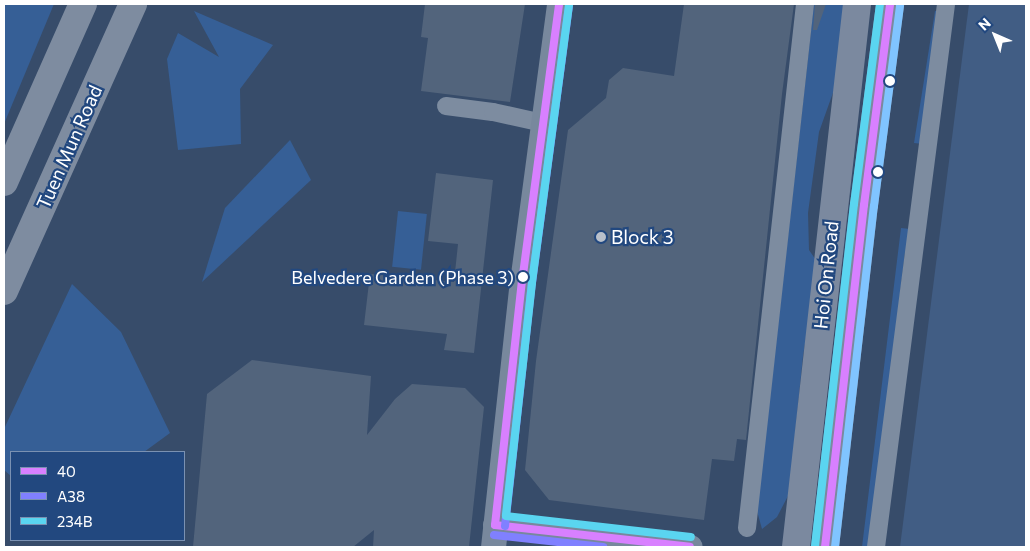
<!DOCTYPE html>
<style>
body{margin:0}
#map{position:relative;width:1030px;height:551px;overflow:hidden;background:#374c6a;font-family:Commissioner,sans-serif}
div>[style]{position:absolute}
.green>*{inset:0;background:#365f96;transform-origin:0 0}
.water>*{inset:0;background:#415d84}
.building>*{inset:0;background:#52647c}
.street>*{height:18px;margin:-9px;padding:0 9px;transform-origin:9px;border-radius:9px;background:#7d8ca0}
.secondary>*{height:25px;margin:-12.5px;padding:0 12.5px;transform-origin:12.5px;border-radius:12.5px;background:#78889d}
.primary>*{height:28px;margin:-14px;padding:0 14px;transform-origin:14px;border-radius:14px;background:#7b899f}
.highway>*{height:28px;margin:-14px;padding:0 14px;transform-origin:14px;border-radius:14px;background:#7e8ca0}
.bus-1>*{height:8px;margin:-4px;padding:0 4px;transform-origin:4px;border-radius:4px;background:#d880ff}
.bus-2>*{height:8px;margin:-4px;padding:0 4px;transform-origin:4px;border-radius:4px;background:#8080ff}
.bus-3>*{height:8px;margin:-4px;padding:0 4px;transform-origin:4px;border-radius:4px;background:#5ad5f0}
.bus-4>*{height:8px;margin:-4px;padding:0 4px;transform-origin:4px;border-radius:4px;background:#80c4ff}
.dots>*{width:14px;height:14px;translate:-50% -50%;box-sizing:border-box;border:2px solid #22487f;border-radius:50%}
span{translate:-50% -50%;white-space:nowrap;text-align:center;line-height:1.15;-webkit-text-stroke:4.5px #22487f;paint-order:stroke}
.bus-label{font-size:18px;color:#fff}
.right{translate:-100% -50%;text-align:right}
.street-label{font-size:19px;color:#fff}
.poi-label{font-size:19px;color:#fff}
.left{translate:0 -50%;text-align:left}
.frame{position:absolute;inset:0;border:5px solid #fff;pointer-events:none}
.legend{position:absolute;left:10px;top:451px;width:175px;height:90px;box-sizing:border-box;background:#22487f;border:1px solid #7a91b2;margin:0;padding:6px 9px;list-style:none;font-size:15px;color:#fff}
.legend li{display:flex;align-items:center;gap:10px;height:25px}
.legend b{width:25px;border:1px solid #7a91b2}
.north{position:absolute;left:970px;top:10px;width:50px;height:50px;-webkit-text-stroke:4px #22487f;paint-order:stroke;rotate:316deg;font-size:14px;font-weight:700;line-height:20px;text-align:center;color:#fff}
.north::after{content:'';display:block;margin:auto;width:18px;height:22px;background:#fff;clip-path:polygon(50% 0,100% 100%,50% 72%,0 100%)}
</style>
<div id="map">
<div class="green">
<i style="clip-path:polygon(4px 4px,54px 4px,4px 124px)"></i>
<i style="clip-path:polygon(814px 4px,848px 4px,840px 73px,819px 132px,808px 213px,809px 250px,818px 263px,803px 356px,789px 494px,777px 517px,762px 529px,757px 511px)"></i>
<i style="clip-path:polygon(194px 11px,273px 45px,240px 89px,241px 144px,178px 150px,167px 59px,178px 33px,219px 57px)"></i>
<i style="clip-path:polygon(935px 11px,942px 11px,923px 144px,914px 143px)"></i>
<i style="clip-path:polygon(290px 140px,311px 180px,202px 282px,225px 208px)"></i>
<i style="left:398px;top:211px;width:29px;height:56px;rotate:6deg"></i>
<i style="clip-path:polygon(901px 228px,910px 229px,909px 245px,905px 252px,870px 547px,862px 547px)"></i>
<i style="clip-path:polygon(72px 284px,121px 332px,170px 433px,144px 452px,11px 452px,11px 476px,4px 470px,4px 429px)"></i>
</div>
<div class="water">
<i style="clip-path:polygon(969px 4px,1026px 4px,1026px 547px,900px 547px)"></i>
</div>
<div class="building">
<i style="clip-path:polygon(425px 4px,525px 4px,510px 102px,421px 91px,428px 38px,421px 37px)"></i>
<i style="clip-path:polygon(684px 4px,794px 4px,782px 94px,746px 440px,737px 439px,734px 461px,712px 459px,704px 520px,549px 500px,525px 470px,536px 361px,568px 130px,606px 98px,609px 80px,623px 68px,674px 76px)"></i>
<i style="clip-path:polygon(815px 4px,826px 4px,817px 30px,813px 30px)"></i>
<i style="clip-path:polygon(436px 173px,493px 180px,474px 353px,444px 350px,447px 334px,364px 325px,370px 274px,454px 282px,458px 244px,428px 241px)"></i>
<i style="clip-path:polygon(252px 360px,371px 376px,367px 435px,395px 399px,412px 384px,465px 388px,484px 407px,469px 547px,373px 547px,374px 530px,353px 547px,193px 547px,207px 394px)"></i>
</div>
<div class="street">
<i style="left:446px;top:106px;width:47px;rotate:7.3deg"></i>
<i style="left:493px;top:112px;width:51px;rotate:12.4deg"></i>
<i style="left:747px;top:528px;width:527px;rotate:-83.68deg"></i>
<i style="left:876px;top:547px;width:547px;rotate:-82.65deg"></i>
</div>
<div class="secondary">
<i style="left:495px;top:525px;width:196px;rotate:6.4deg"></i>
<i style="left:493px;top:547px;width:267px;rotate:-83.8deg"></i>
<i style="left:522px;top:282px;width:280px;rotate:-82.4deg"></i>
</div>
<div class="primary">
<i style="left:796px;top:547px;width:546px;rotate:-83.59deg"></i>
<i style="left:825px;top:547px;width:344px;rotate:-83.5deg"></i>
<i style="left:864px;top:205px;width:203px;rotate:-82.6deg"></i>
</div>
<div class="highway">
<i style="left:4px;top:182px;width:195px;rotate:-66.1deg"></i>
<i style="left:4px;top:291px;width:315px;rotate:-65.8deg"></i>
</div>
<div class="bus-1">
<i style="left:495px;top:525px;width:244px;rotate:-83.7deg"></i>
<i style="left:522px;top:282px;width:280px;rotate:-82.4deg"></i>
<i style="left:495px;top:525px;width:196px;rotate:6.4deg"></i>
<i style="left:825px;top:547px;width:344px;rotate:-83.5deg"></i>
<i style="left:864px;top:205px;width:203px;rotate:-82.6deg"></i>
</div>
<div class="bus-2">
<i style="left:505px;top:526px;width:244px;rotate:-83.7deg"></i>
<i style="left:532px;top:283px;width:280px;rotate:-82.4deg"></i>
<i style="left:494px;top:535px;width:110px;rotate:6.3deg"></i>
</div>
<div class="bus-3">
<i style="left:569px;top:5px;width:280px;rotate:97.6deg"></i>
<i style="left:532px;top:283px;width:234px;rotate:96.4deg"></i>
<i style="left:506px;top:516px;width:186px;rotate:6.5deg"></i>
<i style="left:815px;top:546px;width:344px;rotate:-83.5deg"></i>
<i style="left:854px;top:204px;width:202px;rotate:-82.6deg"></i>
</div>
<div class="bus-4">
<i style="left:835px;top:547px;width:343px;rotate:-83.5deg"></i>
<i style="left:874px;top:206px;width:203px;rotate:-82.6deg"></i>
</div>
<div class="dots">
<i style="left:890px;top:81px;background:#fff"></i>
<i style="left:878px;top:172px;background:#fff"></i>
<i style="left:601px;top:237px;background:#b9c0cb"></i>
<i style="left:523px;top:277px;background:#fff"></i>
</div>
<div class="bus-label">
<span class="right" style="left:514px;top:277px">Belvedere Garden (Phase 3)</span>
</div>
<div class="street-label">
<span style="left:69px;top:147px;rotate:-66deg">Tuen Mun Road</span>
<span style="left:826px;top:275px;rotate:-84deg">Hoi On Road</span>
</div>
<div class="poi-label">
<span class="left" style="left:611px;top:237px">Block 3</span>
</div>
<div class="frame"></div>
<ul class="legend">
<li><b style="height:6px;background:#d880ff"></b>40</li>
<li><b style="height:6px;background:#8080ff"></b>A38</li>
<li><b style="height:6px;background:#5ad5f0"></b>234B</li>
</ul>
<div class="north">N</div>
</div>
